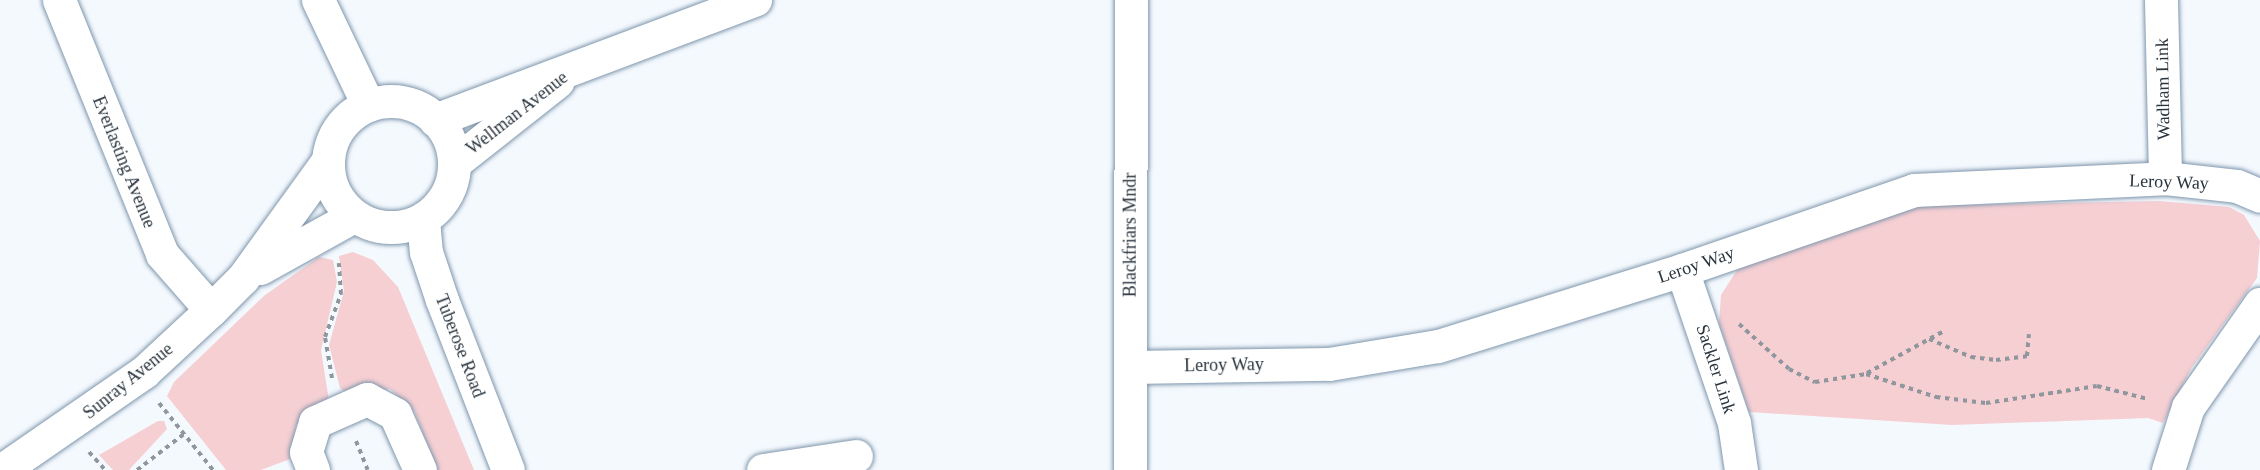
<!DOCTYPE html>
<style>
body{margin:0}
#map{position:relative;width:2260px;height:470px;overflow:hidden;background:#f4f9fe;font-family:"Times New Roman",serif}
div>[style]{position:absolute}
.green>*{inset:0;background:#f6cfd3}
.path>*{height:4px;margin-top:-2px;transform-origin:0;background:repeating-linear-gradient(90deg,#8f969d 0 4.5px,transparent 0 9px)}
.roads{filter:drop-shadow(0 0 2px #7f96ac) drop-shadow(0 0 2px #7f96ac)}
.minor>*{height:33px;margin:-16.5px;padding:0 16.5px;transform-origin:16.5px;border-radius:16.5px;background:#fff}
.minor>.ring{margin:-16.5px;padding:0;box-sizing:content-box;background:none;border:33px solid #fff;border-radius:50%}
span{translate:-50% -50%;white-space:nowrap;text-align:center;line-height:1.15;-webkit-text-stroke:4.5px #fff;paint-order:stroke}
.street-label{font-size:18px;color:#2a343d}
</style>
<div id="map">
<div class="green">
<i style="clip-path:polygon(2159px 201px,2229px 207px,2244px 215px,2260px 241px,2257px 278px,2192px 367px,2163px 423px,2148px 418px,1952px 425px,1749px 412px,1719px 323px,1721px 295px,1739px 267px,1906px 206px)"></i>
<i style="clip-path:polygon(353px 252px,373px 260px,398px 287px,474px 470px,438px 470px,414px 411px,390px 389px,346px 393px,340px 388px,329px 345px,344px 291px,339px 256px)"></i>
<i style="clip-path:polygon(319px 257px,333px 260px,337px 282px,321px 350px,329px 401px,296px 425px,290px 459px,261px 470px,226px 470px,167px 396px,174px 382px,265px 295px)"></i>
<i style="clip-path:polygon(158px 421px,164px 421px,167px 429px,129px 470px,113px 470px,99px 455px)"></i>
</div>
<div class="path">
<i style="left:1739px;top:324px;width:67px;rotate:42deg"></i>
<i style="left:1789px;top:369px;width:29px;rotate:27deg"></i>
<i style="left:1815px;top:382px;width:52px;rotate:-8.9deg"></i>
<i style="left:1866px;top:374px;width:74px;rotate:18.2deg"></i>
<i style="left:1936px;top:397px;width:50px;rotate:6.8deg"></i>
<i style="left:1986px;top:403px;width:112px;rotate:-8.7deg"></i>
<i style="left:2097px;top:386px;width:53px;rotate:14.3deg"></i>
<i style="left:1929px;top:339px;width:46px;rotate:23.2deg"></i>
<i style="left:1971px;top:357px;width:25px;rotate:7deg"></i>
<i style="left:1996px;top:360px;width:31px;rotate:-7deg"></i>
<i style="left:2027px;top:356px;width:22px;rotate:-85deg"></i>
<i style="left:1867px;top:373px;width:88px;rotate:-28.6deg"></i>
<i style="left:332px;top:378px;width:42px;rotate:-99.7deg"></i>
<i style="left:325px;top:337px;width:46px;rotate:-69.6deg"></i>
<i style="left:341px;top:294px;width:31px;rotate:-94deg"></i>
<i style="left:159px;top:403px;width:86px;rotate:51.1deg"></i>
<i style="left:356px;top:441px;width:31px;rotate:68deg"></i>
<i style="left:89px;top:452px;width:24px;rotate:48deg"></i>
<i style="left:137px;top:470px;width:59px;rotate:-37.5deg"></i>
</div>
<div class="roads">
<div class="minor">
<i style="left:59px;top:0;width:274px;rotate:67.9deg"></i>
<i style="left:162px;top:254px;width:74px;rotate:48.8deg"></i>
<i style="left:318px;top:0;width:116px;rotate:64.5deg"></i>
<i style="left:2161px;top:0;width:178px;rotate:88.7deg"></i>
<i class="ring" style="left:328px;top:101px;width:93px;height:93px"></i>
<i style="left:435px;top:120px;width:342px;rotate:-20.6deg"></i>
<i style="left:454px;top:163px;width:132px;rotate:-38.3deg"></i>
<i style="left:423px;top:219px;width:33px;rotate:85deg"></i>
<i style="left:426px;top:252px;width:51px;rotate:71.6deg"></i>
<i style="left:442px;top:300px;width:182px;rotate:68.8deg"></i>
<i style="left:260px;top:268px;width:107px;rotate:-29deg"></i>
<i style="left:1682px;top:270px;width:162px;rotate:71.2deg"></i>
<i style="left:1734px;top:423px;width:48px;rotate:81.5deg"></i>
<i style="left:1130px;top:367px;width:199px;rotate:-0.9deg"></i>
<i style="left:1329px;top:364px;width:110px;rotate:-9.4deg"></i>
<i style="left:1438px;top:346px;width:256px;rotate:-17.3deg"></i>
<i style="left:1682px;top:270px;width:245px;rotate:-19deg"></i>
<i style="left:1914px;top:190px;width:251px;rotate:-2.7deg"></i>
<i style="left:2165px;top:178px;width:72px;rotate:6.3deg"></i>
<i style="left:2237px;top:186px;width:25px;rotate:23deg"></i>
<i style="left:2px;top:470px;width:173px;rotate:-34.6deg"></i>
<i style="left:144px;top:372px;width:91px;rotate:-42.8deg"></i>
<i style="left:211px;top:310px;width:45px;rotate:-45deg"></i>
<i style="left:243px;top:278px;width:143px;rotate:-54.1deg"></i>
<i style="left:313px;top:470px;width:19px;rotate:-111deg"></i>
<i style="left:306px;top:452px;width:31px;rotate:-73deg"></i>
<i style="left:315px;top:422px;width:57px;rotate:-23.9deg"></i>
<i style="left:367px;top:399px;width:32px;rotate:28deg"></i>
<i style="left:395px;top:414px;width:61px;rotate:65.9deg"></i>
<i style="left:763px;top:470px;width:94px;rotate:-8.6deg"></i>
<i style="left:1130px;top:470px;width:470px;rotate:-89.9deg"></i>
<i style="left:2168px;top:470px;width:66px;rotate:-72.4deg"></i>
<i style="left:2188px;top:407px;width:126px;rotate:-55deg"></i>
</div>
</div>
<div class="street-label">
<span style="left:2163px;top:89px;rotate:-91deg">Wadham Link</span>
<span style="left:517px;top:113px;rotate:-38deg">Wellman Avenue</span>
<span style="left:124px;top:162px;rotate:68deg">Everlasting Avenue</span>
<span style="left:2169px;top:182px;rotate:2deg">Leroy Way</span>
<span style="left:1130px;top:235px;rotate:-90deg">Blackfriars Mndr</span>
<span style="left:1696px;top:265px;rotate:-19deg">Leroy Way</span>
<span style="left:460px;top:346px;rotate:69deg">Tuberose Road</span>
<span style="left:1224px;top:365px;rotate:-1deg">Leroy Way</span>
<span style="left:1716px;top:369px;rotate:72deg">Sackler Link</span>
<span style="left:128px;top:381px;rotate:-39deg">Sunray Avenue</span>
</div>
</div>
